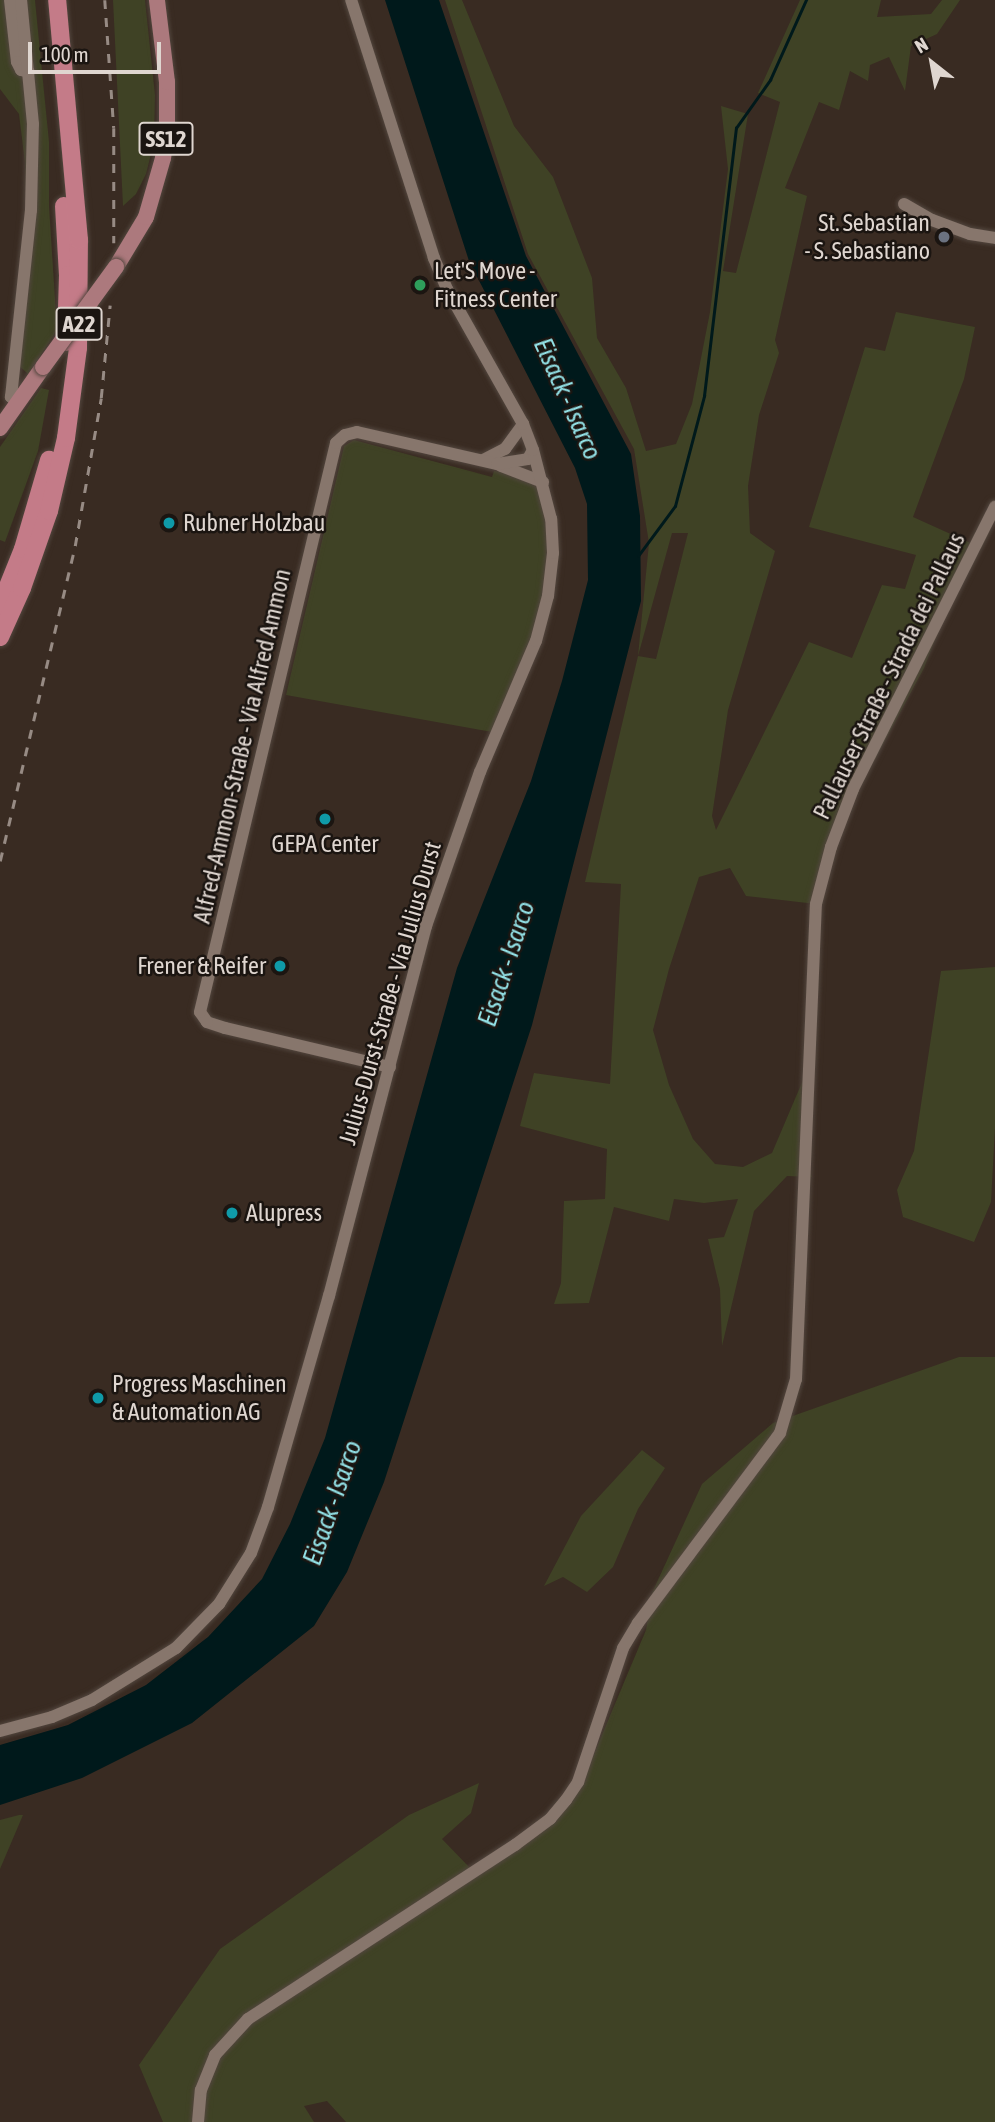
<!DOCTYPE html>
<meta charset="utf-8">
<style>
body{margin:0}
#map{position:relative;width:995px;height:2122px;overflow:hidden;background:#392b22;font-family:"Asap Condensed",sans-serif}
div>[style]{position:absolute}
.green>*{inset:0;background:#3f4225}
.water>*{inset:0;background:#00191b}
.stream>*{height:2.5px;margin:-1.25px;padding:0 1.25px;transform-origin:1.25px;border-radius:1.25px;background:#00191b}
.roads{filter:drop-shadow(0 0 2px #52463e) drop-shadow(0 0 2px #52463e)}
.minor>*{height:12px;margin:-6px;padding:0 6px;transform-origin:6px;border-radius:6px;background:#87766c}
.major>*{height:16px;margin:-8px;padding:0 8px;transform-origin:8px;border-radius:8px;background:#ac797d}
.highway>*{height:18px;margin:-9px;padding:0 9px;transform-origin:9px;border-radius:9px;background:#c47b88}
.rail>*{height:2.5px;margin-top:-1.25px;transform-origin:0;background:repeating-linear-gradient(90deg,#978b84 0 9px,transparent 0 18px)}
.bridges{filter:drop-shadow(0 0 2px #52463e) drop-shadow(0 0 2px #52463e)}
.major-bridge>*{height:16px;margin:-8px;padding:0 8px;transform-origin:8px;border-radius:8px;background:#ac797d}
.dots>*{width:19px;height:19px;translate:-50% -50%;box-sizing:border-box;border:4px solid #1b1511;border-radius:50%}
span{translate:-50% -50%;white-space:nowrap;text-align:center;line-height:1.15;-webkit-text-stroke:5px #1b1511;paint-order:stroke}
.shield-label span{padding:2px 5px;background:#1b1511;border:2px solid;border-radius:5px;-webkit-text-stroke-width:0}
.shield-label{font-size:23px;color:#dfd6d0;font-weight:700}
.poi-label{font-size:24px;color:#dfd6d0}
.right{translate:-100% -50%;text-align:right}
.left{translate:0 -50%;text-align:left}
.street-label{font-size:24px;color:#dfd6d0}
.water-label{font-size:26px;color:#92e0e5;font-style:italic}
.north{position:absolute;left:897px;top:28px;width:70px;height:70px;-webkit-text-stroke:5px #1b1511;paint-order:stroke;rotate:329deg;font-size:19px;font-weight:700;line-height:28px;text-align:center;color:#dfd6d0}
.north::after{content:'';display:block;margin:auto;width:24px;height:32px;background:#dfd6d0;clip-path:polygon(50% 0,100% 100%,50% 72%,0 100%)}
.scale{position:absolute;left:28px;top:42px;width:133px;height:32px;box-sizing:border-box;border:4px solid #dfd6d0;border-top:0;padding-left:9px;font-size:21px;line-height:24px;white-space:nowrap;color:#dfd6d0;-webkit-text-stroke:5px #1b1511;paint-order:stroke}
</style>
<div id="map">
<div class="green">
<i style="clip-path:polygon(0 0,35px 0,49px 142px,49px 206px,57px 330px,28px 374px,16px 363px,29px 270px,25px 163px,19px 114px,0 89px)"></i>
<i style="clip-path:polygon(113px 0,145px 0,155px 95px,154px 142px,146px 174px,136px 194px,123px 206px)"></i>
<i style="clip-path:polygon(evenodd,445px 0,462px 0,514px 126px,553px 177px,592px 278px,597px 338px,626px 388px,646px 451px,676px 444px,692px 404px,710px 312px,728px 169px,721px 106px,748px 114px,723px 271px,736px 273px,780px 102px,758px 93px,800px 0,881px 0,877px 17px,931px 14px,942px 0,960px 0,937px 34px,911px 46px,905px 91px,889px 57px,870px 65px,868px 81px,850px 71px,839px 110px,819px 102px,785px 188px,807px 196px,775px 340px,779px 353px,759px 415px,748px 486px,750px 533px,775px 551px,728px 710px,712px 816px,716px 830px,809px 642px,852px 658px,882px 585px,905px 589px,916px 555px,809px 527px,865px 347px,885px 351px,896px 312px,975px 327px,964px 379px,913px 517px,975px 545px,959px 578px,924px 668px,851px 804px,816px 904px,746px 896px,730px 868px,699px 877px,669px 969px,653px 1030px,669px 1085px,693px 1139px,715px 1164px,743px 1167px,772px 1153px,809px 1066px,804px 1153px,812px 1177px,787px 1176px,754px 1211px,722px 1346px,720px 1289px,708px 1239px,724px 1237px,738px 1199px,704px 1203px,674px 1199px,669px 1221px,614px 1207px,589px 1303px,554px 1304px,561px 1283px,564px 1201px,605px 1199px,607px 1149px,520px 1126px,534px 1073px,610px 1084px,621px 884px,585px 882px,638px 656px,649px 543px,634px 449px,528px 254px,445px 0,672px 533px,688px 533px,656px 659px,638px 656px,672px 533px)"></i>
<i style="clip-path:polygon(41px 388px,49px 390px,38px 451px,5px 542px,0 540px,0 447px)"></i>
<i style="clip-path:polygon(354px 440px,492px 477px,494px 471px,515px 473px,540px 488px,548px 537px,543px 593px,532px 637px,492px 732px,286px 695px,344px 446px)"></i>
<i style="clip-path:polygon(995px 967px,995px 1128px,991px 1202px,974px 1242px,903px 1217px,897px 1190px,914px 1151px,941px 971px)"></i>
<i style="clip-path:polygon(959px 1357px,995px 1357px,995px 2122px,346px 2122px,327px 2101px,304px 2106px,314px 2122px,163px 2122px,139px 2065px,220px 1949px,409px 1815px,479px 1783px,471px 1813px,442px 1839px,472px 1870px,548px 1817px,583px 1780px,646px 1630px,652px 1593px,702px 1484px,773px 1423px)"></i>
<i style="clip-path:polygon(642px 1450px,665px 1468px,638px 1509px,613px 1567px,587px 1592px,563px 1577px,544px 1586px,581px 1516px)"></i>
<i style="clip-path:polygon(19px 1815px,23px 1815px,0 1869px,0 1820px)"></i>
</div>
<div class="water">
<i style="clip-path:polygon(385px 0,439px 0,526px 256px,631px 454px,640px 516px,641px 601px,532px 1025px,384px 1482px,347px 1572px,314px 1626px,192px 1723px,82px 1778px,0 1805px,0 1745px,68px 1725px,146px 1685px,208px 1637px,262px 1579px,290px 1524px,325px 1438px,457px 968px,531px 781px,562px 681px,588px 580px,587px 504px,575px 468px,469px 261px)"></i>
</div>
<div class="stream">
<i style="left:638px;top:556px;width:62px;rotate:-53.5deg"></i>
<i style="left:675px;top:506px;width:114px;rotate:-75.2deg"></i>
<i style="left:704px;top:396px;width:270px;rotate:-83.2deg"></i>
<i style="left:736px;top:128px;width:59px;rotate:-54.7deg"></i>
<i style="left:770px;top:80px;width:88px;rotate:-65.8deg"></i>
</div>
<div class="roads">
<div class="minor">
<i style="left:10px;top:0;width:62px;rotate:83.6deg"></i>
<i style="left:17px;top:62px;width:9px;rotate:63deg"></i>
<i style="left:21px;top:70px;width:8px;rotate:14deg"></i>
<i style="left:904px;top:204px;width:32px;rotate:30deg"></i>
<i style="left:932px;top:220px;width:40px;rotate:20.2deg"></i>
<i style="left:970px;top:234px;width:25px;rotate:9deg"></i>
<i style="left:18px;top:402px;width:9px;rotate:-144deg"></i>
<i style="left:11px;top:397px;width:188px;rotate:-83.9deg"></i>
<i style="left:31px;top:210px;width:86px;rotate:-88.7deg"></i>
<i style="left:33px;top:124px;width:125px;rotate:-95.5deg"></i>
<i style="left:483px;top:460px;width:25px;rotate:-27deg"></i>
<i style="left:505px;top:449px;width:31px;rotate:-54deg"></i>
<i style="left:501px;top:466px;width:45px;rotate:20.9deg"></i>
<i style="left:390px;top:1067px;width:170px;rotate:-166.7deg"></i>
<i style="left:225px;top:1028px;width:19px;rotate:-162deg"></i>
<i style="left:207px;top:1022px;width:12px;rotate:-125deg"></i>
<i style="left:200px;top:1012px;width:585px;rotate:-76.56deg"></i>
<i style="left:336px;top:443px;width:12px;rotate:-42deg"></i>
<i style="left:345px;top:435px;width:12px;rotate:-14deg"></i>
<i style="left:357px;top:432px;width:144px;rotate:12.9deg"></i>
<i style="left:497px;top:464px;width:31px;rotate:-9deg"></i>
<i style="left:528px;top:459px;width:10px;rotate:-61deg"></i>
<i style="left:0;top:1731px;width:54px;rotate:-15.1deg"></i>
<i style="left:52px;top:1717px;width:43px;rotate:-23deg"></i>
<i style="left:92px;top:1700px;width:99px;rotate:-31.8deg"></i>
<i style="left:176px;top:1648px;width:62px;rotate:-45.7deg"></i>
<i style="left:219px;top:1604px;width:60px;rotate:-57.9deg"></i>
<i style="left:251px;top:1553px;width:49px;rotate:-69.7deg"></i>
<i style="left:268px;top:1507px;width:220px;rotate:-73.9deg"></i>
<i style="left:329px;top:1296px;width:383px;rotate:-75.3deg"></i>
<i style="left:426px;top:926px;width:163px;rotate:-70.7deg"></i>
<i style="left:480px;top:772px;width:142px;rotate:-66.9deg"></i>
<i style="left:536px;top:641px;width:47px;rotate:-75.1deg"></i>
<i style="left:548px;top:596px;width:43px;rotate:-83.4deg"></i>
<i style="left:553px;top:553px;width:34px;rotate:-93deg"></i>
<i style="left:551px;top:519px;width:71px;rotate:-104.6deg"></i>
<i style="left:533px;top:450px;width:28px;rotate:-111deg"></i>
<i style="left:523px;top:424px;width:155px;rotate:-119.4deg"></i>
<i style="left:447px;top:289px;width:34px;rotate:-113deg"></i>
<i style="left:434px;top:258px;width:271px;rotate:-107.8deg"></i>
<i style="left:198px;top:2122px;width:32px;rotate:-85deg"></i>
<i style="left:201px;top:2090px;width:38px;rotate:-68deg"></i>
<i style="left:215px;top:2055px;width:49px;rotate:-47.5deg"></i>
<i style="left:248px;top:2019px;width:319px;rotate:-33.1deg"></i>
<i style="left:515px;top:1845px;width:44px;rotate:-36.6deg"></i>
<i style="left:550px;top:1819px;width:25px;rotate:-50deg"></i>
<i style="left:566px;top:1800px;width:22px;rotate:-56deg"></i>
<i style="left:578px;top:1782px;width:141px;rotate:-71.4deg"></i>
<i style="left:623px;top:1648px;width:29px;rotate:-59deg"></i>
<i style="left:638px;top:1623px;width:237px;rotate:-53.2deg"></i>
<i style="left:780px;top:1433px;width:56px;rotate:-73.5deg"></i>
<i style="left:796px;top:1379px;width:475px;rotate:-87.6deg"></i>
<i style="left:816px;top:904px;width:59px;rotate:-75.3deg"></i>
<i style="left:831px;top:847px;width:62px;rotate:-69.2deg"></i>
<i style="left:853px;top:789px;width:316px;rotate:-63.3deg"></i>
</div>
<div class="major">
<i style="left:116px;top:267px;width:58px;rotate:-59deg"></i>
<i style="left:146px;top:217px;width:61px;rotate:-73.9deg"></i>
<i style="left:163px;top:158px;width:26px;rotate:-81deg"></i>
<i style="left:167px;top:132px;width:50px;rotate:-90deg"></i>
<i style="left:167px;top:82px;width:83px;rotate:-97deg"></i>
<i style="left:0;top:428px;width:75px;rotate:-54.8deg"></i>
</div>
<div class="highway">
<i style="left:64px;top:206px;width:69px;rotate:86.7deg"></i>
<i style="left:68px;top:275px;width:67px;rotate:91.7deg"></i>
<i style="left:0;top:606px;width:61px;rotate:-68deg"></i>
<i style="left:23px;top:549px;width:93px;rotate:-73.7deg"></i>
<i style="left:0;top:637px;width:54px;rotate:-65.8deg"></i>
<i style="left:22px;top:588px;width:82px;rotate:-70.7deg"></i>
<i style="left:49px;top:511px;width:75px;rotate:-76.9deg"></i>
<i style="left:66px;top:438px;width:91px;rotate:-82.4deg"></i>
<i style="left:78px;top:348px;width:108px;rotate:-89.5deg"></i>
<i style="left:79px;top:240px;width:241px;rotate:-95.2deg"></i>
</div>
</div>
<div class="rail">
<i style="left:105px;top:0;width:128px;rotate:86deg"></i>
<i style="left:114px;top:128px;width:115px;rotate:90deg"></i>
<i style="left:0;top:861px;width:324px;rotate:-76.6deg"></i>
<i style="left:75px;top:546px;width:150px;rotate:-80deg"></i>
<i style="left:101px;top:398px;width:93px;rotate:-84.5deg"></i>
</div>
<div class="bridges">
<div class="major-bridge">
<i style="left:43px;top:367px;width:124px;rotate:-53.9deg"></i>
</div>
</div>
<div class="dots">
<i style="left:944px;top:237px;background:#6b7280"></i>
<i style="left:420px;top:285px;background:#2e9e5b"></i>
<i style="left:169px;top:523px;background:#0f9aa8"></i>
<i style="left:325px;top:819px;background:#0f9aa8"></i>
<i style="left:280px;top:966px;background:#0f9aa8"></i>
<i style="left:232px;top:1213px;background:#0f9aa8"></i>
<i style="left:98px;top:1398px;background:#0f9aa8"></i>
</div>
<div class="shield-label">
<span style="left:166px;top:139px">SS12</span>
<span style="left:79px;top:324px">A22</span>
</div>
<div class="poi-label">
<span class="right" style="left:930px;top:237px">St. Sebastian<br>- S. Sebastiano</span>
<span class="left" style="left:434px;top:285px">Let'S Move -<br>Fitness Center</span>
<span class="left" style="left:183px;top:523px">Rubner Holzbau</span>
<span style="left:325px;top:844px">GEPA Center</span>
<span class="right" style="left:266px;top:966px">Frener &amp; Reifer</span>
<span class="left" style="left:246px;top:1213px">Alupress</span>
<span class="left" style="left:112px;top:1398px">Progress Maschinen<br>&amp; Automation AG</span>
</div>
<div class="street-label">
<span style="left:889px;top:676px;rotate:-64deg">Pallauser Straße - Strada dei Pallaus</span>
<span style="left:242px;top:746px;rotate:-77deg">Alfred-Ammon-Straße - Via Alfred Ammon</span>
<span style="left:390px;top:993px;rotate:-74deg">Julius-Durst-Straße - Via Julius Durst</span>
</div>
<div class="water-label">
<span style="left:567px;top:399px;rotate:66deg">Eisack - Isarco</span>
<span style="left:507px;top:964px;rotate:-72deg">Eisack - Isarco</span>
<span style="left:333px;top:1503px;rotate:-71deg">Eisack - Isarco</span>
</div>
<div class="north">N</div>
<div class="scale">100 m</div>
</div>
